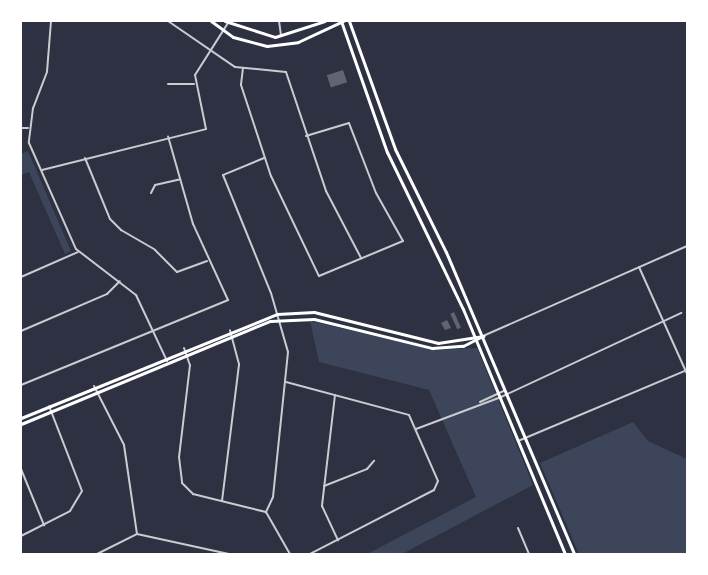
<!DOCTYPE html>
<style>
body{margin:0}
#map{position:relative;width:708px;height:575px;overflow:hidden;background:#2d3142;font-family:Overpass,sans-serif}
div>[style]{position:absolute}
.green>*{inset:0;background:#3c4559}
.building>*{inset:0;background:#626471;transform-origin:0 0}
.minor>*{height:2px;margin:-1px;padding:0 1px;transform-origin:1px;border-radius:1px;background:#caccd0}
.tertiary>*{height:2px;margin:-1px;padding:0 1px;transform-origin:1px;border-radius:1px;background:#caccd0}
.secondary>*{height:3px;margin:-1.5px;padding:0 1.5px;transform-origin:1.5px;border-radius:1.5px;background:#fff}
.primary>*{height:3px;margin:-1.5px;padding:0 1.5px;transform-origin:1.5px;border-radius:1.5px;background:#fff}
span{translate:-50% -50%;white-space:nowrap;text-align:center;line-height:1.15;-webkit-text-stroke:6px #fff;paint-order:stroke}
.frame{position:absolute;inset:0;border:22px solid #fff;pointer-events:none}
</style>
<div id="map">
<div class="green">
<i style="clip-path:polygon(28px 151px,71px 251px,65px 254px,29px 172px,21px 175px,21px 154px)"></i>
<i style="clip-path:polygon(310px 321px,436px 350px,477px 348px,533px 485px,402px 554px,367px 554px,476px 497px,429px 390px,319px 362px)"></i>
<i style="clip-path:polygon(633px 422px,648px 441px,687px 459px,687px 554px,579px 554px,540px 463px)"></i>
</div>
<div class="building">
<i style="left:343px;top:70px;width:13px;height:17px;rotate:72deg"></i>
<i style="left:454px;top:312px;width:17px;height:4px;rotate:66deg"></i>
<i style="clip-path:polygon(447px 320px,451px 328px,445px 330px,441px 323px)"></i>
</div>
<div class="minor">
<i style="left:168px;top:21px;width:81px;rotate:34.5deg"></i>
<i style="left:235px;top:67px;width:51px;rotate:5.6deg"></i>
<i style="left:286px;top:72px;width:126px;rotate:71.4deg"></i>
<i style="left:326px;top:191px;width:76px;rotate:62.4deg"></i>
<i style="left:279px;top:21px;width:15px;rotate:82deg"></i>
<i style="left:243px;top:68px;width:17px;rotate:97deg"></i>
<i style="left:241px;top:85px;width:96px;rotate:71.8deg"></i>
<i style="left:271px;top:176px;width:111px;rotate:64.4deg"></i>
<i style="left:319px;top:276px;width:91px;rotate:-22.6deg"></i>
<i style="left:403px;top:241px;width:55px;rotate:-119.4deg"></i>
<i style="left:376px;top:193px;width:75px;rotate:-111.1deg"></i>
<i style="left:349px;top:123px;width:45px;rotate:163.2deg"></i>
<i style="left:168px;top:84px;width:26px"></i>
<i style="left:21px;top:128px;width:7px"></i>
<i style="left:85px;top:158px;width:66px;rotate:67.7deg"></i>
<i style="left:110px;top:219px;width:16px;rotate:45deg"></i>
<i style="left:121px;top:230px;width:39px;rotate:30deg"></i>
<i style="left:155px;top:250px;width:31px;rotate:45deg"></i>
<i style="left:177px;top:272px;width:32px;rotate:-20deg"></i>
<i style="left:264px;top:158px;width:44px;rotate:157.5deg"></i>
<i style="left:223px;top:175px;width:127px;rotate:67.9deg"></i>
<i style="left:271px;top:293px;width:61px;rotate:73.9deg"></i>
<i style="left:288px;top:352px;width:146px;rotate:95.9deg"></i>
<i style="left:273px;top:497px;width:17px;rotate:115deg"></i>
<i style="left:42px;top:170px;width:169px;rotate:-14deg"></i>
<i style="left:206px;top:129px;width:55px;rotate:-101.5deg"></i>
<i style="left:195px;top:75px;width:62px;rotate:-57.6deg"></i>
<i style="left:151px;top:193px;width:9px;rotate:-63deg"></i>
<i style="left:155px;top:185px;width:26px;rotate:-13deg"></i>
<i style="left:639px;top:267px;width:117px;rotate:65.8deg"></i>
<i style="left:21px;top:277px;width:62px;rotate:-23.7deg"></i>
<i style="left:21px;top:331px;width:94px;rotate:-23.3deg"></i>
<i style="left:107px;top:294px;width:18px;rotate:-45deg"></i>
<i style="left:184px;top:348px;width:18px;rotate:71deg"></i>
<i style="left:190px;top:365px;width:93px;rotate:96.8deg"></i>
<i style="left:179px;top:457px;width:26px;rotate:83deg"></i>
<i style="left:182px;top:483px;width:16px;rotate:45deg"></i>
<i style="left:193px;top:494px;width:75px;rotate:13.9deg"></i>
<i style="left:266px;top:512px;width:48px;rotate:60.3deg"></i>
<i style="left:286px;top:382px;width:127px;rotate:15deg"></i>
<i style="left:409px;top:415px;width:72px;rotate:66.3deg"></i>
<i style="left:438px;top:481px;width:10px;rotate:114deg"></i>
<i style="left:434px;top:490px;width:140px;rotate:152.7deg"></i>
<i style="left:21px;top:385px;width:224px;rotate:-22.3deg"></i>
<i style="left:228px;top:300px;width:84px;rotate:-114.7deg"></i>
<i style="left:193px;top:224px;width:91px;rotate:-105.9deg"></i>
<i style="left:94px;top:386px;width:66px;rotate:63deg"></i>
<i style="left:124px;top:445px;width:90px;rotate:81.7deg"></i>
<i style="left:335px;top:395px;width:112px;rotate:96.7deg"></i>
<i style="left:322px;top:506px;width:38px;rotate:65deg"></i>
<i style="left:480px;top:402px;width:26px;rotate:-25deg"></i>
<i style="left:416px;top:429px;width:91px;rotate:-20.6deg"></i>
<i style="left:501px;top:397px;width:199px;rotate:-25deg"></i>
<i style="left:518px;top:441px;width:183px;rotate:-22.8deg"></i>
<i style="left:21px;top:469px;width:61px;rotate:67.7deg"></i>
<i style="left:324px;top:486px;width:46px;rotate:-21.6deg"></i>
<i style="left:367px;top:469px;width:11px;rotate:-49deg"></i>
<i style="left:222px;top:501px;width:138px;rotate:-82.9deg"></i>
<i style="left:239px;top:364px;width:35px;rotate:-105deg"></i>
<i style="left:518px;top:528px;width:28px;rotate:67deg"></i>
<i style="left:21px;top:536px;width:55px;rotate:-27deg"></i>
<i style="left:70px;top:511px;width:23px;rotate:-59deg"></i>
<i style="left:82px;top:491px;width:91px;rotate:-111.2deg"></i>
<i style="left:97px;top:554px;width:45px;rotate:-26.6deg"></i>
<i style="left:137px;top:534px;width:94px;rotate:12.3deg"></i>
<i style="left:462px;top:554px;width:7px"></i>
</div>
<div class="tertiary">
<i style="left:51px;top:21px;width:51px;rotate:94.5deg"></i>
<i style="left:47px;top:72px;width:39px;rotate:111deg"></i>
<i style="left:33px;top:108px;width:35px;rotate:97deg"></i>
<i style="left:29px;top:143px;width:116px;rotate:66.1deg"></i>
<i style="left:76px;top:249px;width:76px;rotate:37.5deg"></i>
<i style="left:136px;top:295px;width:73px;rotate:64.8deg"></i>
<i style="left:483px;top:336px;width:223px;rotate:-23.8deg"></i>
</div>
<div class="secondary">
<i style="left:211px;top:21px;width:27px;rotate:36deg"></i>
<i style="left:233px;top:37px;width:35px;rotate:15deg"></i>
<i style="left:267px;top:46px;width:31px;rotate:-7deg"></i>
<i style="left:298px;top:42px;width:50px;rotate:-25deg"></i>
<i style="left:225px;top:21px;width:52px;rotate:17.7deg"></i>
<i style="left:275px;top:37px;width:52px;rotate:-17.7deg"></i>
<i style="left:21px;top:418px;width:276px;rotate:-22.1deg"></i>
<i style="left:277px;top:314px;width:37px;rotate:-3deg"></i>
<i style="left:314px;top:312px;width:128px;rotate:14deg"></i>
<i style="left:438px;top:343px;width:46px;rotate:-8.8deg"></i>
<i style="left:21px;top:424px;width:269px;rotate:-22.5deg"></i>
<i style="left:270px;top:321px;width:44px;rotate:-2.6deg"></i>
<i style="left:314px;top:319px;width:122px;rotate:13.8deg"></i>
<i style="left:432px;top:348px;width:31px;rotate:-4deg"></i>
<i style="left:463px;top:346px;width:22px;rotate:-27deg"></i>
</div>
<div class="primary">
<i style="left:341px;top:21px;width:139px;rotate:70.7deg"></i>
<i style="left:387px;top:152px;width:174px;rotate:64.2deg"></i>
<i style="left:463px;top:309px;width:265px;rotate:67.4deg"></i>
<i style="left:349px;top:21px;width:136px;rotate:70.2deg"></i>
<i style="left:395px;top:149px;width:115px;rotate:63.7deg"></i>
<i style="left:446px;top:252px;width:328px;rotate:67deg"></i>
</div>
<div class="frame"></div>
</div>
